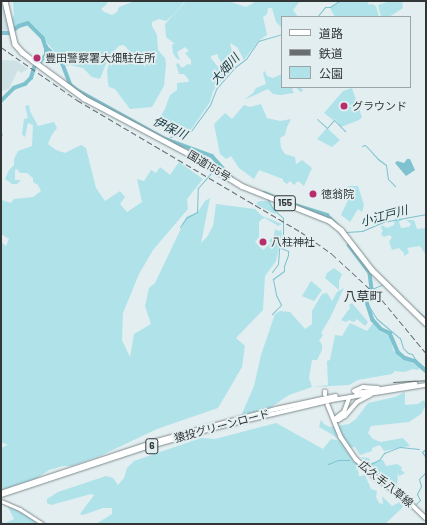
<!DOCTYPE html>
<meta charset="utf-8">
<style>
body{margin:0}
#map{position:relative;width:427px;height:525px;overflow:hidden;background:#e2eef0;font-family:Barlow,"Noto Sans JP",sans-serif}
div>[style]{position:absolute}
.built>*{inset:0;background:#cee2e6}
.green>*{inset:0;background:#b0e2ea}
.water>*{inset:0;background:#7dc2ce}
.stream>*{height:1px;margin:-0.5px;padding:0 0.5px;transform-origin:0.5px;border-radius:0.5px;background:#7dc2ce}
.river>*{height:3.5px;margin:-1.75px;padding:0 1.75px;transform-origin:1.75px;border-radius:1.75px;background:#7dc2ce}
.roads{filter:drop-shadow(0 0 1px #808b8d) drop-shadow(0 0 1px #808b8d)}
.minor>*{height:2.5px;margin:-1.25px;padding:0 1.25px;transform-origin:1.25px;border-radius:1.25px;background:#fff}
.major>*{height:3.5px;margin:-1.75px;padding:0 1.75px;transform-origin:1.75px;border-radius:1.75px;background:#fff}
.highway>*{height:4.5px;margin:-2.25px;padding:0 2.25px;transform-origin:2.25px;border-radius:2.25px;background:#fff}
.tram>*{height:1px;margin:-0.5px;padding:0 0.5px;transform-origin:0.5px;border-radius:0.5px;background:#696f71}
.rail>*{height:1px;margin-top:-0.5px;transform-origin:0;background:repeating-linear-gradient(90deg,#696f71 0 6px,transparent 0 9px)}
.dots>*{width:11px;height:11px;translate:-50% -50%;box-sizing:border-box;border:2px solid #e2eef0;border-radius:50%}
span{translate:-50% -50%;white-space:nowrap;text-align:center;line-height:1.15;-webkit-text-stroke:3.5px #e2eef0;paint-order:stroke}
.shield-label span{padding:1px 3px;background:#e2eef0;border:1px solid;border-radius:3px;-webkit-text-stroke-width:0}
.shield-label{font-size:10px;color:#323637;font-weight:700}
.poi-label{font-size:11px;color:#323637}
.left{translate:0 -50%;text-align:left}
.street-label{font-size:11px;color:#323637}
.water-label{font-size:12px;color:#183a40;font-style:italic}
.quarter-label{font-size:13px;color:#323637}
.frame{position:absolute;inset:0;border:2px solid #323637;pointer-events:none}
.legend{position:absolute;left:281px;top:16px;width:130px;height:72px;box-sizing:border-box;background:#e2eef0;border:1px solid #9ca4a6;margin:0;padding:5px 7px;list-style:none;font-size:12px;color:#323637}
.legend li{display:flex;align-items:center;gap:8px;height:20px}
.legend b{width:20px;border:1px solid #9ca4a6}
</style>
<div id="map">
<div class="built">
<i style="clip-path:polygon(1px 1px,4px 1px,9px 30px,1px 31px)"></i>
<i style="clip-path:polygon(1px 60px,17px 61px,28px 69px,21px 73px,18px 70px,9px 89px,1px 91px)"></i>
</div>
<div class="green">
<i style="clip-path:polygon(13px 1px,107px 1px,107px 4px,101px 9px,104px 12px,112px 15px,117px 12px,119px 7px,135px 1px,185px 1px,173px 15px,166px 21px,159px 19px,152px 22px,152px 26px,157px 35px,158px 50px,165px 58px,166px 65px,164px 86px,152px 107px,130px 109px,115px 89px,109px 87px,108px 83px,107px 71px,111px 56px,114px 54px,121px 60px,128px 57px,129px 51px,126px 47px,123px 45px,119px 46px,109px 56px,100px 79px,92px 77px,83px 68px,70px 65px,67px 66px,28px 21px,15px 28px,11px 27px,10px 22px,14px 15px)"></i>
<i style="clip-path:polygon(186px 1px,228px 1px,246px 7px,257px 1px,300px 1px,293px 10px,298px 17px,282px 17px,281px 27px,276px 22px,272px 8px,268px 8px,267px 14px,263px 17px,267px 35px,258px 41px,244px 60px,237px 47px,230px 43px,233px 56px,228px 66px,223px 65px,218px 57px,218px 54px,211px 56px,211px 58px,218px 67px,227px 69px,228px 72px,213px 91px,210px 102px,190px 131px,177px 132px,162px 122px,160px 117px,165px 109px,170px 95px,177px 90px,177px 83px,188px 82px,189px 80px,184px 74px,179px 74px,176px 64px,178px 63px,182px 68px,188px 64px,191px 65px,191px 60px,185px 53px,189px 51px,185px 47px,177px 52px,180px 60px,176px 58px,173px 53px,172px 44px,175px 44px,166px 37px,165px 24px)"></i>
<i style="clip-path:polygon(340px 1px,367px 1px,369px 5px,372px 4px,376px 6px,379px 17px,335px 17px,330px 8px)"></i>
<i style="clip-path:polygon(391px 1px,402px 1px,403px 8px,389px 17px,381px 17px,378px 5px)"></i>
<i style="clip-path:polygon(265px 71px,267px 76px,273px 78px,282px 74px,282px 87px,301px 87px,303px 91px,300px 92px,296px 87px,292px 89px,294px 93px,281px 95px,273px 94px,268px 89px,244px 100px,253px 93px,256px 88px,266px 84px,263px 73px)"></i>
<i style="clip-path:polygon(352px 88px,362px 117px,359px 120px,341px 127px,335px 119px,333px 120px,324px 113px,343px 91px)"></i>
<i style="clip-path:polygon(261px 104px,267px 118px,280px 121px,291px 119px,287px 127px,285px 135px,280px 138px,281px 148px,285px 154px,295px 157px,296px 164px,302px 160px,312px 168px,304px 186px,298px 181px,294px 185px,290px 181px,287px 184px,283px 181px,283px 179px,259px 170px,254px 179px,239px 168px,231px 156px,226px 159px,220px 154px,214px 124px,225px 113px,232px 119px,244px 105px,250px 107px)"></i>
<i style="clip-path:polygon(29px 105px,30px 111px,38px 126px,54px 122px,57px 128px,51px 136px,48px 144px,56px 150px,65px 153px,81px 145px,86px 148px,96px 188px,105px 201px,120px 191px,125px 197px,120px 204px,127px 212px,142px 202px,137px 179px,144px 181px,151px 170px,156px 173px,160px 167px,170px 175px,179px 162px,203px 179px,187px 199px,188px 209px,153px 250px,139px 274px,123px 313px,122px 340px,130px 357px,134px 334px,151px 324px,145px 306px,149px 288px,155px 283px,187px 216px,197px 213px,205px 201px,210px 198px,201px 243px,207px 237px,213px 226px,216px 204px,255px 209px,262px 216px,282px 224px,278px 226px,265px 218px,262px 219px,259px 222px,259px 237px,255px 242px,263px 250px,271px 243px,269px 241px,274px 235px,275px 229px,279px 231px,281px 230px,282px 233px,276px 261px,265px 276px,263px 310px,236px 338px,245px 346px,242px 367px,218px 408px,157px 429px,100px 456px,72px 466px,63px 466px,49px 470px,34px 480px,1px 491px,1px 448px,8px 445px,1px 442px,1px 242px,6px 246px,9px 239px,1px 234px,1px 202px,2px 200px,11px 203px,14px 199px,33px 197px,41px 191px,38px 185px,33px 182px,33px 178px,27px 173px,20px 173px,17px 169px,15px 170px,15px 180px,21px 180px,17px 184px,12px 184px,5px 179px,9px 170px,14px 165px,14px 159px,18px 151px,32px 146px,33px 125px,28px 123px,25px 137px,22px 134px,24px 119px,28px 118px,25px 106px)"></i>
<i style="clip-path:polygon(327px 128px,340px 140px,332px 147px,317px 139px)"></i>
<i style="clip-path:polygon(348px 186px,358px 186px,364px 205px,362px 212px,358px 209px,350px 222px,341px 215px,349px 198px,346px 195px)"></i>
<i style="clip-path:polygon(261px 201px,268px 201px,276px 211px,275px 214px,257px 205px,257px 202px)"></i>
<i style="clip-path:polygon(395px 218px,403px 219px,399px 222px,401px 228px,409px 227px,411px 224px,406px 220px,414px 220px,417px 229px,426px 228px,426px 255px,420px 246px,407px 248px,409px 253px,404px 256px,404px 253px,399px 248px,392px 250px,389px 242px,392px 237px,389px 235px,384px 237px,381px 234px,383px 231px,381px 228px,382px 225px,387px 228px,394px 225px)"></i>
<i style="clip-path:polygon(334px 268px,342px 274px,339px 281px,339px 290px,325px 278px,327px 273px)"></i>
<i style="clip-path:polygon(311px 281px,322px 290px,314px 301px,302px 296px)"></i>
<i style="clip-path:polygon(344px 288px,330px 318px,321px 333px,323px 335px,319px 341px,322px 344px,322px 350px,317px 360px,312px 360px,309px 378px,312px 387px,328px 385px,327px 361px,330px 360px,335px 335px,342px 336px,350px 323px,367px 331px,374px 322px,380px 332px,387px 333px,391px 337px,393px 350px,401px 357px,420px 367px,418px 370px,413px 369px,404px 372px,395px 371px,392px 374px,358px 380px,349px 385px,312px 387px,289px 395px,268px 409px,241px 416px,254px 386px,261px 355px,275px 314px,280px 311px,290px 312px,305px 329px,312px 324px,312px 311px,322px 294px,327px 293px,332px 301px,337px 292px)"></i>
<i style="clip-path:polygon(352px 303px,368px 322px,365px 326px,357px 319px,354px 322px,349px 320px,346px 322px,341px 320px,350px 308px,349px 305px)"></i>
<i style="clip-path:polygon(405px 392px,405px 405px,418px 404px,424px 400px,426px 405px,421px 414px,409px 422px,371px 426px,368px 433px,373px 439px,381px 442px,403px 438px,410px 446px,384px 451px,380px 445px,372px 448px,372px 451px,360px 455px,355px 447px,348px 448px,346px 450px,357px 464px,359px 476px,365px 475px,371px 489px,377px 491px,376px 497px,379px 503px,383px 504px,382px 496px,392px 506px,402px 501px,405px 503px,401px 509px,385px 524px,96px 524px,112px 514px,112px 508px,103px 508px,83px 515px,80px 514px,94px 495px,91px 494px,51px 505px,47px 503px,47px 499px,58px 492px,106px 476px,113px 478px,118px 485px,124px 478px,127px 468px,134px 461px,201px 438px,215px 439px,276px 423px,323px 449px,331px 439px,340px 441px,333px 435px,319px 427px,321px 420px,324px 424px,330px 427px,349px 424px,356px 419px,368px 403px,395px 397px)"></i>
<i style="clip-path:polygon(361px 457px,369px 458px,371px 463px,380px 460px,383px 460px,386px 466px,397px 464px,402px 467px,401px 470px,405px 473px,399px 476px,398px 473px,397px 488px,385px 477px,375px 472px)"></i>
<i style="clip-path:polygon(7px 505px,26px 515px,39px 524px,1px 524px,1px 512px,1px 521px,5px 523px,14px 519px)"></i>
</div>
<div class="water">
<i style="clip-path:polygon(407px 159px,410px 159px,415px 170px,406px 176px,395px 163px,397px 161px,404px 163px)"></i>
</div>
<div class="stream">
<i style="left:317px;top:17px;width:13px;rotate:-51deg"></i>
<i style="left:325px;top:7px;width:5px"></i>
<i style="left:330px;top:7px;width:11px;rotate:-34deg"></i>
<i style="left:317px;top:119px;width:13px;rotate:42deg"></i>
<i style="left:327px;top:128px;width:11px;rotate:-49deg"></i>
<i style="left:334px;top:120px;width:16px;rotate:45deg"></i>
<i style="left:170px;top:137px;width:22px;rotate:-16deg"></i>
<i style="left:191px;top:131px;width:32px;rotate:-54deg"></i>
<i style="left:210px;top:105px;width:17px;rotate:-69deg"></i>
<i style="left:216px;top:89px;width:28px;rotate:-49deg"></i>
<i style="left:234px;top:68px;width:15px;rotate:-37deg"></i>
<i style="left:246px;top:59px;width:22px;rotate:-56deg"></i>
<i style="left:258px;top:41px;width:25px;rotate:-16deg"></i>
<i style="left:168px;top:139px;width:1px;rotate:-90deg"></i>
<i style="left:362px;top:146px;width:3px;rotate:-18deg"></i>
<i style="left:365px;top:145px;width:4px;rotate:45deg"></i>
<i style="left:368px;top:148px;width:15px;rotate:48deg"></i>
<i style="left:378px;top:159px;width:10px;rotate:37deg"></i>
<i style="left:386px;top:165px;width:14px;rotate:82deg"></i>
<i style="left:388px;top:179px;width:10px;rotate:45deg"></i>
<i style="left:214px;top:167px;width:7px;rotate:-56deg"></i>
<i style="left:267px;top:198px;width:13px;rotate:61deg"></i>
<i style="left:273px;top:209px;width:13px;rotate:42deg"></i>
<i style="left:283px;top:218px;width:16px;rotate:90deg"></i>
<i style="left:283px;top:234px;width:14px;rotate:98deg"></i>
<i style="left:281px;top:248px;width:8px;rotate:23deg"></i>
<i style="left:288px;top:251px;width:4px;rotate:90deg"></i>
<i style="left:288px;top:255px;width:12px;rotate:110deg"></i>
<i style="left:284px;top:266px;width:5px;rotate:90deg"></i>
<i style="left:284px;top:271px;width:14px;rotate:144deg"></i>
<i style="left:273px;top:279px;width:16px;rotate:79deg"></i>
<i style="left:276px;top:295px;width:11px;rotate:63deg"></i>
<i style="left:281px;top:305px;width:13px;rotate:135deg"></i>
<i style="left:180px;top:227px;width:11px;rotate:-56deg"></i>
<i style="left:186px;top:218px;width:13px;rotate:-29deg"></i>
<i style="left:197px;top:212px;width:24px;rotate:-88deg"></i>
<i style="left:198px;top:188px;width:23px;rotate:-49deg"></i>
<i style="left:346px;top:232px;width:16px;rotate:-4deg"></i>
<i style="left:362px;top:231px;width:23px;rotate:-23deg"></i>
<i style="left:383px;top:222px;width:44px;rotate:-10.5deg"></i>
<i style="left:272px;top:272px;width:10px;rotate:-53deg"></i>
<i style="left:278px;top:264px;width:15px;rotate:-86deg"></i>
<i style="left:279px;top:249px;width:7px;rotate:-63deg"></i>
<i style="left:387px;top:282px;width:7px;rotate:45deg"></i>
<i style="left:372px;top:289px;width:12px;rotate:-24deg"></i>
<i style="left:370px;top:308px;width:13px;rotate:58deg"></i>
<i style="left:377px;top:319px;width:30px;rotate:40deg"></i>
<i style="left:400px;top:338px;width:10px;rotate:73deg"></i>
<i style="left:403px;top:348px;width:7px;rotate:45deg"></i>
<i style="left:408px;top:353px;width:4px;rotate:14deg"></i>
<i style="left:412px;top:354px;width:6px;rotate:59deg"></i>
<i style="left:415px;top:359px;width:15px;rotate:42deg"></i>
<i style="left:416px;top:310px;width:13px;rotate:39deg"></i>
<i style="left:426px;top:449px;width:5px;rotate:143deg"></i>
<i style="left:422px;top:452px;width:7px;rotate:56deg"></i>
<i style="left:365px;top:463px;width:6px;rotate:9deg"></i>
<i style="left:371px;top:464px;width:9px;rotate:-27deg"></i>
<i style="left:379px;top:460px;width:9px;rotate:-54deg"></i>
<i style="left:384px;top:453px;width:17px;rotate:-21deg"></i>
<i style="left:400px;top:447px;width:19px;rotate:6deg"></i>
<i style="left:328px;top:464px;width:11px;rotate:-22deg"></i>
<i style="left:338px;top:460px;width:11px"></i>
<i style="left:416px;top:504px;width:6px;rotate:-45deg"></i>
<i style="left:420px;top:500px;width:7px;rotate:-117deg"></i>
<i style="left:417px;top:494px;width:9px;rotate:-63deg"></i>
<i style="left:421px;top:486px;width:7px;rotate:-106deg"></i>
<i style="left:419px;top:479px;width:10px;rotate:-45deg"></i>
</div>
<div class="river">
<i style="left:1px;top:33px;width:9px"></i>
<i style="left:10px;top:33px;width:11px;rotate:-38deg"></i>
<i style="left:19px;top:26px;width:9px;rotate:-18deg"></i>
<i style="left:28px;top:23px;width:21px;rotate:45deg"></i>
<i style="left:43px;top:38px;width:9px;rotate:72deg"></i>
<i style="left:46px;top:47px;width:22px;rotate:43deg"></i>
<i style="left:62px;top:62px;width:25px;rotate:69deg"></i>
<i style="left:71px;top:85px;width:8px;rotate:40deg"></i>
<i style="left:77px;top:90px;width:101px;rotate:29.1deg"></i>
<i style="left:165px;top:139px;width:50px;rotate:19.9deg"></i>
<i style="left:212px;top:156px;width:31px;rotate:48deg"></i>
<i style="left:1px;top:101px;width:18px;rotate:-45deg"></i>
<i style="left:14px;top:88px;width:12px;rotate:-20deg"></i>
<i style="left:25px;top:84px;width:8px;rotate:-45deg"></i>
<i style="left:31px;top:78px;width:14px;rotate:-73deg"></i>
<i style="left:35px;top:65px;width:4px;rotate:-27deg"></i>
<i style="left:39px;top:63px;width:11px;rotate:-49deg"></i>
<i style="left:46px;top:55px;width:8px;rotate:-90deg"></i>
<i style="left:1px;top:134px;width:1px;rotate:90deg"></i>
<i style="left:264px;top:193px;width:17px;rotate:21deg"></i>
<i style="left:295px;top:205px;width:34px;rotate:17deg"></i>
<i style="left:327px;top:215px;width:14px;rotate:45deg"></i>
<i style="left:349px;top:245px;width:35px;rotate:53deg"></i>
<i style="left:370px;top:273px;width:16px;rotate:83deg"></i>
<i style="left:372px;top:289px;width:14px;rotate:111deg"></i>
<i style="left:367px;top:302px;width:19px;rotate:72deg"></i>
<i style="left:373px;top:320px;width:12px;rotate:48deg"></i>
<i style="left:381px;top:329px;width:10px;rotate:24deg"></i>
<i style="left:390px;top:333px;width:21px;rotate:67deg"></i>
<i style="left:398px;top:352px;width:9px;rotate:41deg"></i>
<i style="left:405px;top:358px;width:10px;rotate:17deg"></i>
<i style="left:415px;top:361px;width:15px;rotate:42deg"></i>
</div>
<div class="roads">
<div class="minor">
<i style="left:1px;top:501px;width:21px;rotate:23deg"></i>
<i style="left:20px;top:509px;width:27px;rotate:33deg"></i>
</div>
<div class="major">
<i style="left:354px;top:391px;width:10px;rotate:-24deg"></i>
<i style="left:363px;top:387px;width:15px;rotate:4deg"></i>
<i style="left:356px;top:393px;width:60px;rotate:-8.7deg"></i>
<i style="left:325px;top:395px;width:3px;rotate:-90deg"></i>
<i style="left:328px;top:405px;width:35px;rotate:68deg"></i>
<i style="left:341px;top:437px;width:27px;rotate:56deg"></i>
<i style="left:356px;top:459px;width:26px;rotate:43deg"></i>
<i style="left:375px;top:477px;width:35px;rotate:35deg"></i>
<i style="left:404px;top:497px;width:30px;rotate:44deg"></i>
<i style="left:335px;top:419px;width:11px;rotate:-38deg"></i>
<i style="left:344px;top:412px;width:15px;rotate:-70deg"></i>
<i style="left:334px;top:420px;width:4px"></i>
<i style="left:338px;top:420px;width:8px;rotate:-30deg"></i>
<i style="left:345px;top:416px;width:18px;rotate:-49deg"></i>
<i style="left:357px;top:402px;width:15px;rotate:-28deg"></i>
<i style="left:1px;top:493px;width:164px;rotate:-18.4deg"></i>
<i style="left:157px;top:441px;width:123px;rotate:-15.1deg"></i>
<i style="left:276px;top:409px;width:61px;rotate:-12.2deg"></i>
<i style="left:1px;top:495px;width:151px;rotate:-18.2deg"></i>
<i style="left:144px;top:448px;width:77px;rotate:-15.8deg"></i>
<i style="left:218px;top:427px;width:117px;rotate:-13.3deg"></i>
<i style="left:332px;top:400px;width:95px;rotate:-9.1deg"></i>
</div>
<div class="highway">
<i style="left:5px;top:1px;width:44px;rotate:76.9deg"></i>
<i style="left:15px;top:44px;width:11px;rotate:49deg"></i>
<i style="left:22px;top:52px;width:16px;rotate:38deg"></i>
<i style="left:35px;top:62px;width:61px;rotate:36.3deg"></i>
<i style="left:84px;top:98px;width:126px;rotate:28deg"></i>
<i style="left:195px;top:157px;width:55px;rotate:31.7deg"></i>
<i style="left:242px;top:186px;width:95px;rotate:21.7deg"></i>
<i style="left:330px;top:221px;width:14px;rotate:39deg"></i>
<i style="left:341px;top:230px;width:51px;rotate:52.2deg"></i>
<i style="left:372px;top:270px;width:76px;rotate:44.5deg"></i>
</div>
</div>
<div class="tram">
<i style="left:393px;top:382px;width:33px;rotate:-3deg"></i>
</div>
<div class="rail">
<i style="left:1px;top:47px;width:93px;rotate:34.9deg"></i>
<i style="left:77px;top:100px;width:260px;rotate:30.5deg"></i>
<i style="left:301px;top:232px;width:38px;rotate:35deg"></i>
<i style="left:332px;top:254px;width:68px;rotate:42.6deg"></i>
<i style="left:382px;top:300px;width:69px;rotate:50.3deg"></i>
</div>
<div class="dots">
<i style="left:37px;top:58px;background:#b82e6a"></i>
<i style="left:344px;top:106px;background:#b82e6a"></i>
<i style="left:313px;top:194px;background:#b82e6a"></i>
<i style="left:263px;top:242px;background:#b82e6a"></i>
</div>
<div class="shield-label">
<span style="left:285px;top:203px">155</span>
<span style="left:152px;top:446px">6</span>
</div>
<div class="poi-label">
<span class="left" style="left:45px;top:58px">豊田警察署大畑駐在所</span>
<span class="left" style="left:352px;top:106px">グラウンド</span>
<span class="left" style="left:321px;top:194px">徳翁院</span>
<span class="left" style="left:271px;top:242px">八柱神社</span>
</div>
<div class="street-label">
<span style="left:209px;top:166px;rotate:31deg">国道155号</span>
<span style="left:222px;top:426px;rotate:-15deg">猿投グリーンロード</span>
<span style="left:386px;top:484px;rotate:39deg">広久手八草線</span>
</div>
<div class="water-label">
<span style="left:225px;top:69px;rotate:-48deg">大畑川</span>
<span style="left:170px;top:128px;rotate:25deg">伊保川</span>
<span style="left:384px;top:216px;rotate:-15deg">小江戸川</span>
</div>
<div class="quarter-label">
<span style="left:363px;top:296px">八草町</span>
</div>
<div class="frame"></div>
<ul class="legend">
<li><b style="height:5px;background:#fff"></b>道路</li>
<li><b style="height:5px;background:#696f71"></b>鉄道</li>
<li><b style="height:11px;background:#b0e2ea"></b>公園</li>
</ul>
</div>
